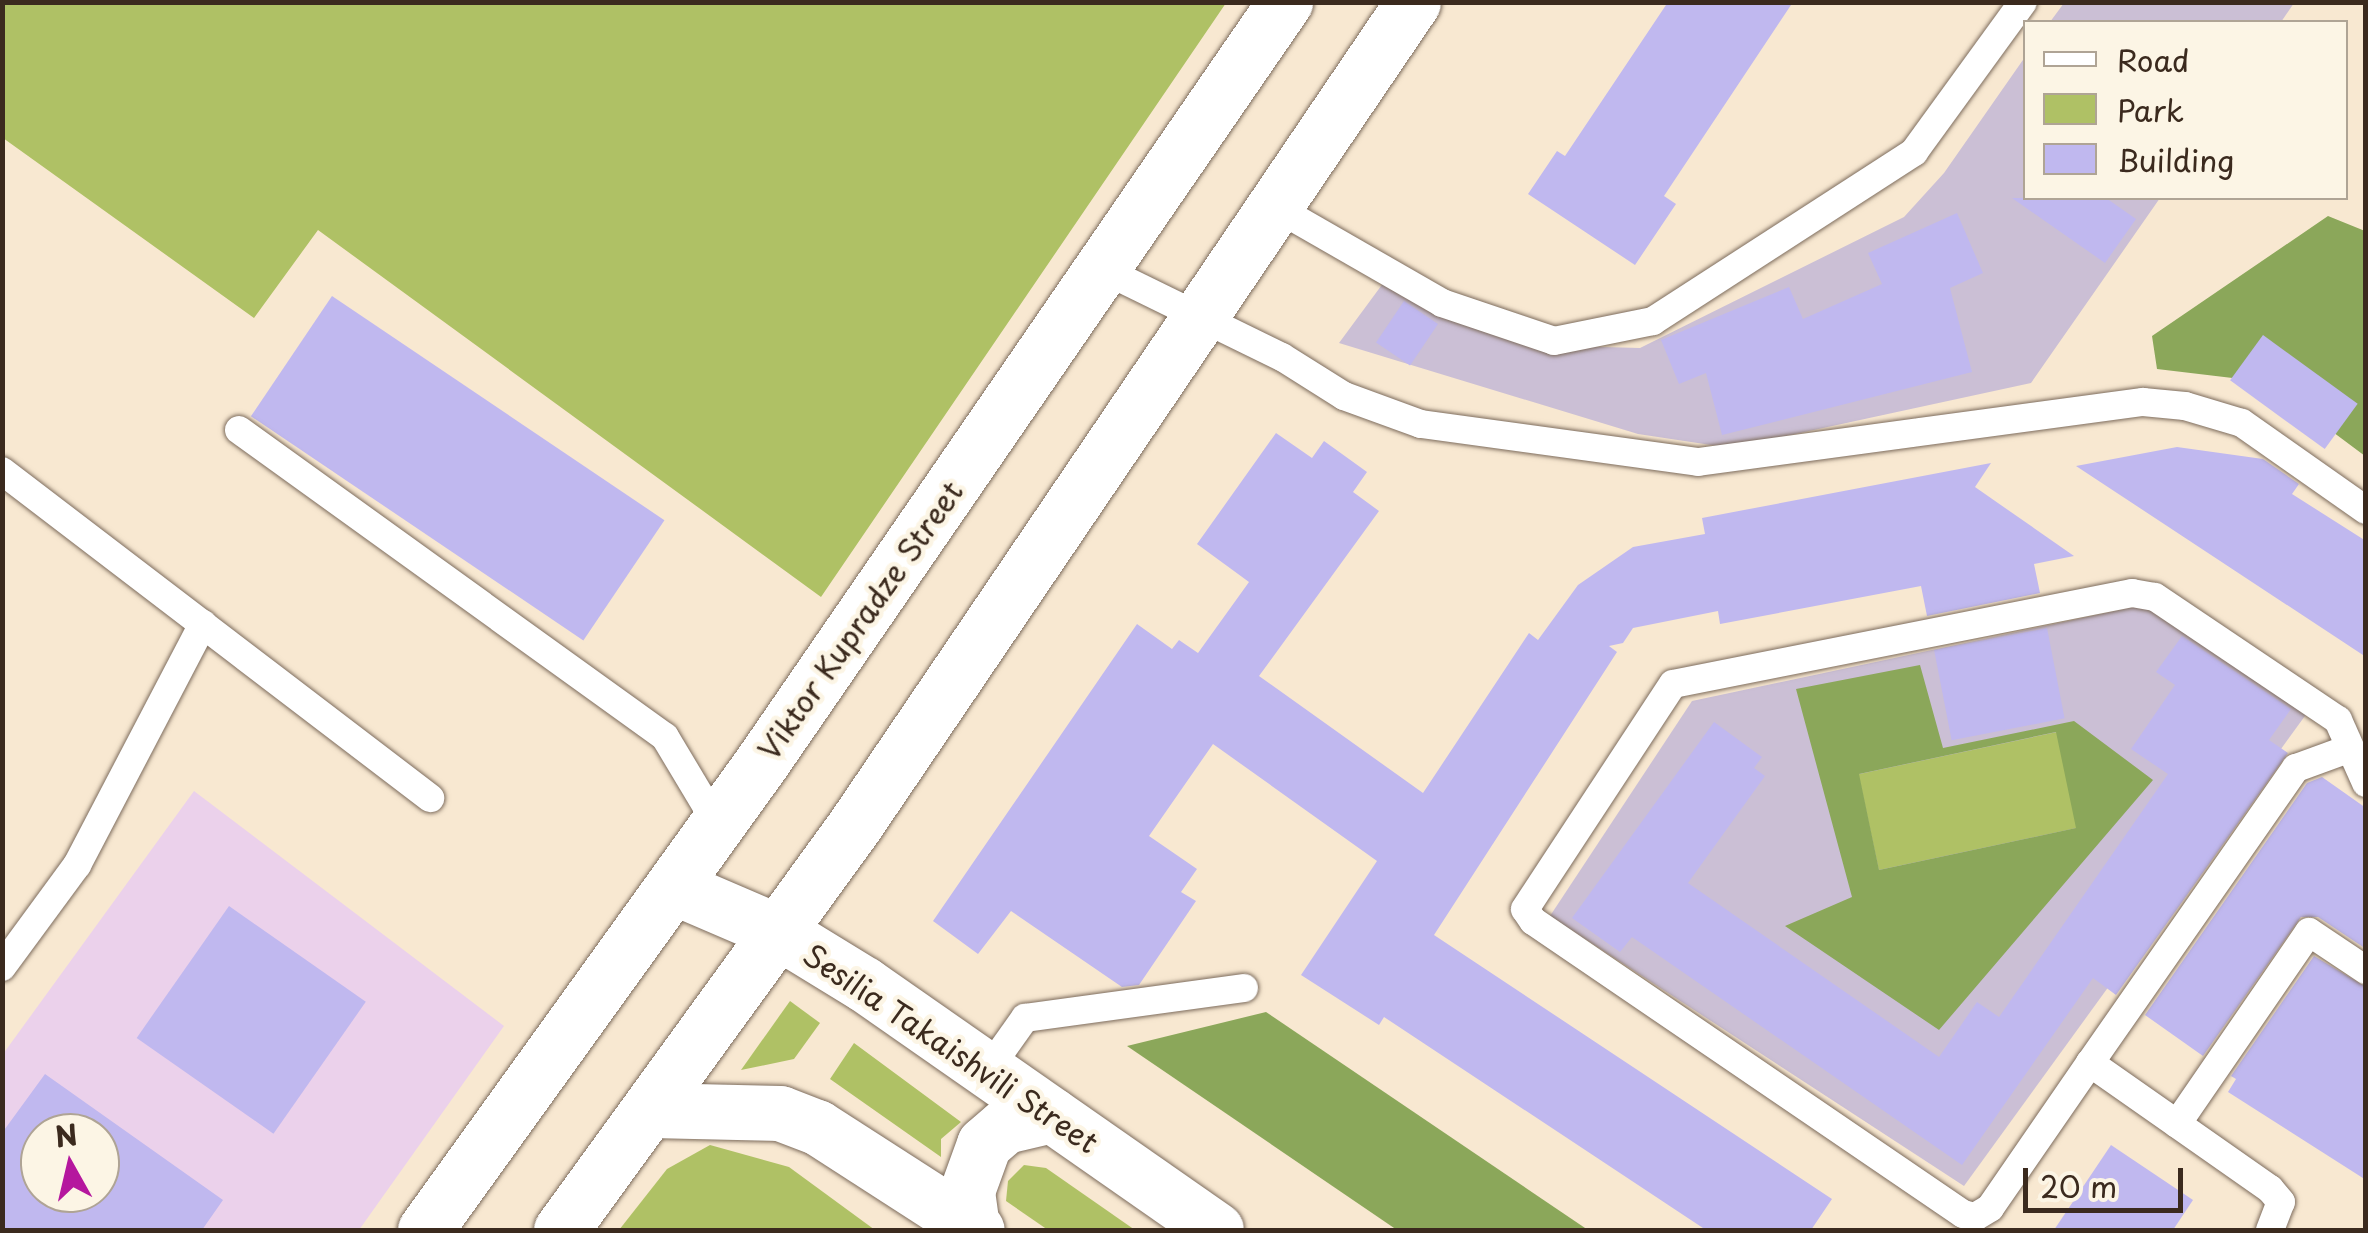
<!DOCTYPE html>
<style>
body{margin:0}
#map{position:relative;width:2368px;height:1233px;overflow:hidden;background:#f8e8d1;font-family:"Playpen Sans",sans-serif}
div>[style]{position:absolute}
.built>*{inset:0;background:#ebd1eb}
.industrial>*{inset:0;background:#cbbfd5}
.green>*{inset:0;background:#afc165;transform-origin:0 0}
.forest>*{inset:0;background:#8ba75a}
.building>*{inset:0;background:#c0b8ef;transform-origin:0 0}
.roads{filter:drop-shadow(0 0 2px #7d6c5d) drop-shadow(0 0 2px #7d6c5d)}
.service>*{height:28px;margin:-14px;padding:0 14px;transform-origin:14px;border-radius:14px;background:#fff}
.secondary>*{height:55px;margin:-27.5px;padding:0 27.5px;transform-origin:27.5px;border-radius:27.5px;background:#fff}
.primary>*{height:55px;margin:-27.5px;padding:0 27.5px;transform-origin:27.5px;border-radius:27.5px;background:#fff}
span{translate:-50% -50%;white-space:nowrap;text-align:center;line-height:1.15;-webkit-text-stroke:9px #fcf5e5;paint-order:stroke}
.street-label{font-size:30px;color:#3b2a1e}
.frame{position:absolute;inset:0;border:5px solid #3b2a1e;pointer-events:none}
.legend{position:absolute;left:2023px;top:20px;width:325px;height:180px;box-sizing:border-box;background:#fcf5e5;border:2px solid #afa495;margin:0;padding:12px 18px;list-style:none;font-size:30px;color:#3b2a1e}
.legend li{display:flex;align-items:center;gap:20px;height:50px}
.legend b{width:50px;border:2px solid #afa495}
.north{position:absolute;left:20px;top:1113px;width:100px;height:100px;box-sizing:border-box;background:#fcf5e5;border:2px solid #afa495;border-radius:50%;rotate:352deg;font-size:28px;font-weight:700;line-height:40px;text-align:center;color:#3b2a1e}
.north::after{content:'';display:block;margin:auto;width:35px;height:45px;background:#b5179e;clip-path:polygon(50% 0,100% 100%,50% 72%,0 100%)}
.scale{position:absolute;left:2023px;top:1168px;width:160px;height:45px;box-sizing:border-box;border:5px solid #3b2a1e;border-top:0;padding-left:12px;font-size:30px;line-height:35px;white-space:nowrap;color:#3b2a1e;-webkit-text-stroke:8px #fcf5e5;paint-order:stroke}
</style>
<div id="map">
<div class="built">
<i style="clip-path:polygon(evenodd,194px 791px,504px 1026px,359px 1230px,3px 1230px,3px 1054px,194px 791px,40px 1133px,100px 1133px,100px 1193px,40px 1193px,40px 1133px)"></i>
</div>
<div class="industrial">
<i style="clip-path:polygon(2064px 3px,2064px 2px,2294px 3px,2281px 22px,2050px 22px)"></i>
<i style="clip-path:polygon(2025px 57px,2026px 198px,2160px 198px,2031px 383px,1731px 448px,1638px 434px,1339px 343px,1384px 282px,1528px 345px,1640px 348px,1904px 217px,1944px 173px)"></i>
<i style="clip-path:polygon(2148px 604px,2310px 709px,1964px 1186px,1550px 916px,1692px 701px)"></i>
</div>
<div class="green">
<i style="clip-path:polygon(3px 2px,1226px 2px,1226px 3px,821px 597px,318px 230px,254px 318px,3px 138px)"></i>
<i style="left:2057px;top:732px;width:98px;height:203px;rotate:78deg"></i>
<i style="clip-path:polygon(790px 1001px,820px 1023px,794px 1059px,741px 1070px)"></i>
<i style="clip-path:polygon(854px 1043px,961px 1122px,941px 1139px,941px 1157px,830px 1079px)"></i>
<i style="clip-path:polygon(710px 1145px,789px 1167px,875px 1230px,619px 1230px,667px 1169px)"></i>
<i style="clip-path:polygon(1024px 1165px,1046px 1168px,1135px 1230px,1048px 1230px,1006px 1201px,1008px 1181px)"></i>
</div>
<div class="forest">
<i style="clip-path:polygon(2328px 216px,2365px 231px,2365px 456px,2266px 382px,2157px 369px,2152px 336px)"></i>
<i style="clip-path:polygon(evenodd,1920px 665px,1943px 748px,2074px 721px,2153px 780px,1939px 1030px,1785px 926px,1852px 897px,1796px 689px,1920px 665px,2056px 732px,2076px 828px,1879px 870px,1859px 774px,2056px 732px)"></i>
<i style="clip-path:polygon(1266px 1012px,1588px 1230px,1397px 1230px,1127px 1046px)"></i>
</div>
<div class="building">
<i style="clip-path:polygon(1668px 2px,1793px 2px,1664px 196px,1676px 204px,1635px 265px,1528px 194px,1557px 151px,1565px 156px)"></i>
<i style="clip-path:polygon(2012px 198px,2106px 198px,2136px 219px,2105px 263px)"></i>
<i style="clip-path:polygon(1957px 213px,1983px 273px,1950px 288px,1972px 372px,1722px 435px,1706px 373px,1679px 384px,1661px 340px,1789px 287px,1803px 319px,1882px 284px,1868px 253px)"></i>
<i style="left:332px;top:296px;width:401px;height:145px;rotate:34deg"></i>
<i style="left:1404px;top:301px;width:41px;height:50px;rotate:34deg"></i>
<i style="left:2263px;top:335px;width:117px;height:56px;rotate:36deg"></i>
<i style="clip-path:polygon(1276px 433px,1312px 458px,1324px 441px,1367px 472px,1353px 492px,1379px 511px,1259px 676px,1423px 793px,1529px 633px,1538px 640px,1578px 585px,1633px 547px,1705px 534px,1702px 518px,1991px 463px,1975px 487px,2074px 556px,2034px 564px,2040px 593px,1927px 616px,1921px 586px,1720px 624px,1718px 611px,1633px 628px,1623px 643px,1609px 646px,1617px 652px,1434px 935px,1832px 1199px,1811px 1230px,1706px 1230px,1384px 1017px,1379px 1025px,1301px 975px,1377px 861px,1213px 744px,1149px 836px,1197px 869px,1181px 892px,1196px 901px,1139px 985px,1122px 987px,1011px 911px,978px 954px,933px 921px,1137px 624px,1172px 649px,1179px 640px,1198px 653px,1249px 582px,1197px 544px)"></i>
<i style="clip-path:polygon(2177px 447px,2263px 459px,2299px 484px,2292px 494px,2366px 541px,2366px 657px,2076px 466px)"></i>
<i style="left:2047px;top:628px;width:92px;height:115px;rotate:79deg"></i>
<i style="clip-path:polygon(2182px 636px,2291px 709px,2269px 740px,2288px 753px,2116px 995px,2093px 978px,1962px 1165px,1632px 937px,1620px 952px,1572px 918px,1714px 722px,1762px 757px,1754px 768px,1765px 776px,1688px 883px,1939px 1057px,1977px 1002px,1999px 1017px,2168px 774px,2131px 749px,2175px 685px,2156px 672px)"></i>
<i style="clip-path:polygon(2322px 777px,2366px 808px,2366px 949px,2318px 917px,2301px 917px,2203px 1056px,2145px 1015px,2307px 783px)"></i>
<i style="left:229px;top:906px;width:167px;height:161px;rotate:35deg"></i>
<i style="clip-path:polygon(2314px 956px,2366px 987px,2366px 1180px,2228px 1092px,2236px 1079px,2231px 1076px)"></i>
<i style="clip-path:polygon(evenodd,45px 1074px,223px 1200px,202px 1230px,2px 1230px,2px 1133px,45px 1074px,40px 1133px,100px 1133px,100px 1193px,40px 1193px,40px 1133px)"></i>
<i style="clip-path:polygon(2111px 1145px,2193px 1200px,2173px 1230px,2054px 1230px)"></i>
</div>
<div class="roads">
<div class="service">
<i style="left:1277px;top:208px;width:190px;rotate:29.9deg"></i>
<i style="left:1442px;top:303px;width:118px;rotate:18.7deg"></i>
<i style="left:1554px;top:341px;width:101px;rotate:-11.4deg"></i>
<i style="left:1653px;top:321px;width:311px;rotate:-32.9deg"></i>
<i style="left:1914px;top:152px;width:185px;rotate:-54deg"></i>
<i style="left:1102px;top:269px;width:200px;rotate:26.1deg"></i>
<i style="left:1282px;top:357px;width:73px;rotate:32.2deg"></i>
<i style="left:1344px;top:396px;width:82px;rotate:20deg"></i>
<i style="left:1421px;top:424px;width:280px;rotate:7.8deg"></i>
<i style="left:1698px;top:462px;width:449px;rotate:-7.7deg"></i>
<i style="left:2143px;top:402px;width:42px;rotate:5.4deg"></i>
<i style="left:2185px;top:406px;width:59px;rotate:16.6deg"></i>
<i style="left:2242px;top:423px;width:151px;rotate:35.1deg"></i>
<i style="left:239px;top:430px;width:525px;rotate:35.78deg"></i>
<i style="left:665px;top:737px;width:101px;rotate:59.1deg"></i>
<i style="left:2px;top:471px;width:539px;rotate:37.38deg"></i>
<i style="left:2px;top:967px;width:127px;rotate:-53.7deg"></i>
<i style="left:77px;top:865px;width:272px;rotate:-62.4deg"></i>
<i style="left:2090px;top:1063px;width:360px;rotate:-55.1deg"></i>
<i style="left:2296px;top:768px;width:55px;rotate:-20.1deg"></i>
<i style="left:988px;top:1070px;width:64px;rotate:-54.6deg"></i>
<i style="left:1025px;top:1018px;width:221px;rotate:-7.8deg"></i>
<i style="left:2177px;top:1124px;width:233px;rotate:-55.5deg"></i>
<i style="left:2309px;top:932px;width:69px;rotate:33.7deg"></i>
<i style="left:2270px;top:1230px;width:30px;rotate:-69deg"></i>
<i style="left:2281px;top:1202px;width:17px;rotate:-130deg"></i>
<i style="left:2270px;top:1189px;width:220px;rotate:-145deg"></i>
<i style="left:2090px;top:1063px;width:176px;rotate:124.6deg"></i>
<i style="left:1990px;top:1208px;width:17px;rotate:149deg"></i>
<i style="left:1975px;top:1217px;width:12px;rotate:-166deg"></i>
<i style="left:1963px;top:1214px;width:520px;rotate:-145.73deg"></i>
<i style="left:1533px;top:921px;width:14px;rotate:-124deg"></i>
<i style="left:1525px;top:909px;width:269px;rotate:-56.7deg"></i>
<i style="left:1673px;top:684px;width:468px;rotate:-11.2deg"></i>
<i style="left:2132px;top:593px;width:23px;rotate:10deg"></i>
<i style="left:2155px;top:597px;width:220px;rotate:33.9deg"></i>
<i style="left:2338px;top:720px;width:69px;rotate:66deg"></i>
</div>
<div class="secondary">
<i style="left:674px;top:887px;width:114px;rotate:23.2deg"></i>
<i style="left:779px;top:932px;width:100px;rotate:31.5deg"></i>
<i style="left:864px;top:984px;width:429px;rotate:34.9deg"></i>
<i style="left:651px;top:1110px;width:129px;rotate:1.3deg"></i>
<i style="left:780px;top:1113px;width:40px;rotate:21deg"></i>
<i style="left:817px;top:1127px;width:190px;rotate:32.8deg"></i>
<i style="left:972px;top:1227px;width:36px;rotate:-98deg"></i>
<i style="left:967px;top:1191px;width:50px;rotate:-70.1deg"></i>
<i style="left:984px;top:1144px;width:28px;rotate:-41deg"></i>
<i style="left:1005px;top:1126px;width:48px;rotate:-13.2deg"></i>
</div>
<div class="primary">
<i style="left:425px;top:1230px;width:577px;rotate:-54.24deg"></i>
<i style="left:762px;top:762px;width:923px;rotate:-55.47deg"></i>
<i style="left:561px;top:1230px;width:500px;rotate:-54.02deg"></i>
<i style="left:855px;top:825px;width:994px;rotate:-55.86deg"></i>
</div>
</div>
<div class="street-label">
<span style="left:860px;top:620px;rotate:-55deg">Viktor Kupradze Street</span>
<span style="left:951px;top:1048px;rotate:34deg">Sesilia Takaishvili Street</span>
</div>
<div class="frame"></div>
<ul class="legend">
<li><b style="height:12px;background:#fff"></b>Road</li>
<li><b style="height:28px;background:#afc165"></b>Park</li>
<li><b style="height:28px;background:#c0b8ef"></b>Building</li>
</ul>
<div class="north">N</div>
<div class="scale">20 m</div>
</div>
